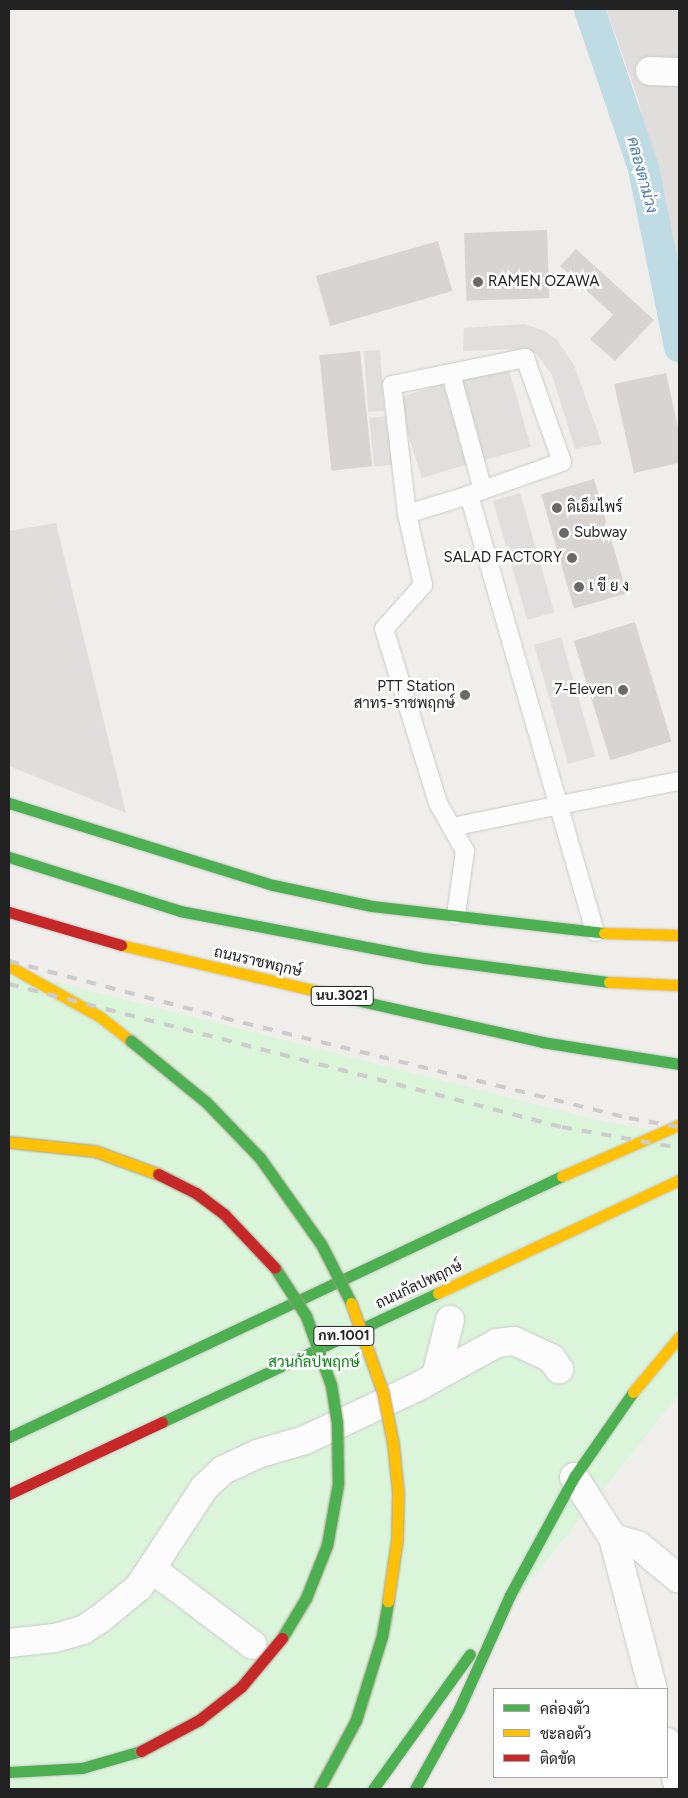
<!DOCTYPE html>
<meta charset="utf-8">
<style>
body{margin:0}
#map{position:relative;width:688px;height:1798px;overflow:hidden;background:#f0eeeb;font-family:Figtree,Sarabun,sans-serif}
div>[style]{position:absolute}
.residential>*{inset:0;background:#dfdedc}
.park>*{inset:0;background:#daf5da}
.parking>*{inset:0;background:#e0dfde;transform-origin:0 0}
.canal>*{height:31px;margin:-15.5px;padding:0 15.5px;transform-origin:15.5px;border-radius:15.5px;background:#bfdbe3}
.building>*{inset:0;background:#d7d4d2;transform-origin:0 0}
.roads{filter:drop-shadow(0 0 1px #c9c8c7) drop-shadow(0 0 1px #c9c8c7)}
.lane>*{height:18px;margin:-9px;padding:0 9px;transform-origin:9px;border-radius:9px;background:#fdfcfc}
.street>*{height:28px;margin:-14px;padding:0 14px;transform-origin:14px;border-radius:14px;background:#fdfcfc}
.fast>*{height:11px;margin:-5.5px;padding:0 5.5px;transform-origin:5.5px;border-radius:5.5px;background:#4caf50}
.slow>*{height:11px;margin:-5.5px;padding:0 5.5px;transform-origin:5.5px;border-radius:5.5px;background:#ffc107}
.jam>*{height:11px;margin:-5.5px;padding:0 5.5px;transform-origin:5.5px;border-radius:5.5px;background:#c62828}
.rail>*{height:4px;margin-top:-2px;transform-origin:0;background:repeating-linear-gradient(90deg,#ccc 0 10px,transparent 0 20px)}
.bridges{filter:drop-shadow(0 0 1px #a79c86) drop-shadow(0 0 1px #a79c86)}
.fast-bridge>*{height:11px;margin:-5.5px;padding:0 5.5px;transform-origin:5.5px;border-radius:5.5px;background:#4caf50}
.slow-bridge>*{height:11px;margin:-5.5px;padding:0 5.5px;transform-origin:5.5px;border-radius:5.5px;background:#ffc107}
.jam-bridge>*{height:11px;margin:-5.5px;padding:0 5.5px;transform-origin:5.5px;border-radius:5.5px;background:#c62828}
.dots>*{width:14px;height:14px;translate:-50% -50%;box-sizing:border-box;border:2px solid #fff;border-radius:50%}
span{translate:-50% -50%;white-space:nowrap;text-align:center;line-height:1.15;-webkit-text-stroke:5px #fff;paint-order:stroke}
.shield-label span{padding:1px 4px;background:#fff;border:1px solid;border-radius:4px;-webkit-text-stroke-width:0}
.shield-label{font-size:14px;color:#222;font-weight:700}
.poi-label{font-size:15px;color:#222}
.left{translate:0 -50%;text-align:left}
.right{translate:-100% -50%;text-align:right}
.street-label{font-size:15px;color:#222}
.park-label{font-size:15px;color:#0c8416}
.water-label{font-size:16px;color:#4a7aab;font-style:italic}
.frame{position:absolute;inset:0;border:10px solid #222;pointer-events:none}
.legend{position:absolute;left:493px;top:1688px;width:175px;height:90px;box-sizing:border-box;background:#fff;border:1px solid #a7a7a7;margin:0;padding:6px 9px;list-style:none;font-size:15px;color:#222}
.legend li{display:flex;align-items:center;gap:10px;height:25px}
.legend b{width:25px;border:1px solid #a7a7a7}
</style>
<div id="map">
<div class="residential">
<i style="clip-path:polygon(606px 9px,679px 9px,679px 270px,638px 99px)"></i>
<i style="clip-path:polygon(56px 523px,126px 813px,9px 766px,9px 531px)"></i>
</div>
<div class="park">
<i style="clip-path:polygon(9px 970px,605px 1122px,679px 1134px,679px 1394px,365px 1789px,9px 1789px)"></i>
</div>
<div class="parking">
<i style="clip-path:polygon(524px 324px,545px 331px,557px 340px,574px 365px,602px 444px,575px 449px,552px 375px,536px 353px,519px 349px,463px 351px,464px 328px)"></i>
<i style="left:380px;top:350px;width:61px;height:16px;rotate:86deg"></i>
<i style="left:508px;top:367px;width:83px;height:48px;rotate:74deg"></i>
<i style="left:443px;top:384px;width:84px;height:48px;rotate:73deg"></i>
<i style="left:388px;top:416px;width:49px;height:19px;rotate:84deg"></i>
<i style="left:520px;top:493px;width:124px;height:28px;rotate:74deg"></i>
<i style="left:561px;top:637px;width:124px;height:28px;rotate:74deg"></i>
</div>
<div class="canal">
<i style="left:589px;top:9px;width:168px;rotate:71.2deg"></i>
<i style="left:643px;top:168px;width:182px;rotate:78.6deg"></i>
</div>
<div class="building">
<i style="left:547px;top:230px;width:68px;height:83px;rotate:88deg"></i>
<i style="left:438px;top:241px;width:52px;height:127px;rotate:74deg"></i>
<i style="clip-path:polygon(576px 249px,654px 320px,615px 361px,590px 339px,613px 315px,560px 266px)"></i>
<i style="left:360px;top:351px;width:116px;height:41px;rotate:84deg"></i>
<i style="clip-path:polygon(666px 373px,679px 432px,679px 463px,634px 473px,614px 384px)"></i>
<i style="left:594px;top:479px;width:119px;height:55px;rotate:74deg"></i>
<i style="left:635px;top:622px;width:125px;height:64px;rotate:73deg"></i>
</div>
<div class="roads">
<div class="lane">
<i style="left:451px;top:374px;width:120px;rotate:74.6deg"></i>
<i style="left:407px;top:514px;width:130px;rotate:-96.6deg"></i>
<i style="left:392px;top:385px;width:136px;rotate:-11.5deg"></i>
<i style="left:525px;top:358px;width:110px;rotate:70.4deg"></i>
<i style="left:562px;top:462px;width:99px;rotate:160.5deg"></i>
<i style="left:452px;top:827px;width:232px;rotate:-11.5deg"></i>
<i style="left:456px;top:915px;width:65px;rotate:-82deg"></i>
<i style="left:465px;top:851px;width:55px;rotate:-119.4deg"></i>
<i style="left:438px;top:803px;width:182px;rotate:-107.2deg"></i>
<i style="left:384px;top:629px;width:59px;rotate:-48.4deg"></i>
<i style="left:423px;top:585px;width:73px;rotate:-102.7deg"></i>
<i style="left:407px;top:514px;width:65px;rotate:-17deg"></i>
<i style="left:469px;top:495px;width:455px;rotate:73.9deg"></i>
</div>
<div class="street">
<i style="left:650px;top:71px;width:29px;rotate:2deg"></i>
<i style="left:436px;top:1376px;width:58px;rotate:-76deg"></i>
<i style="left:574px;top:1477px;width:72px;rotate:57.4deg"></i>
<i style="left:613px;top:1538px;width:26px;rotate:16deg"></i>
<i style="left:638px;top:1545px;width:53px;rotate:39.7deg"></i>
<i style="left:613px;top:1538px;width:156px;rotate:75.2deg"></i>
<i style="left:152px;top:1569px;width:126px;rotate:37deg"></i>
<i style="left:9px;top:1643px;width:46px;rotate:-6.2deg"></i>
<i style="left:55px;top:1638px;width:29px;rotate:-16deg"></i>
<i style="left:83px;top:1630px;width:20px;rotate:-33deg"></i>
<i style="left:100px;top:1619px;width:50px;rotate:-39.4deg"></i>
<i style="left:139px;top:1587px;width:118px;rotate:-56.7deg"></i>
<i style="left:204px;top:1488px;width:26px;rotate:-43deg"></i>
<i style="left:223px;top:1470px;width:38px;rotate:-25deg"></i>
<i style="left:257px;top:1454px;width:50px;rotate:-16.3deg"></i>
<i style="left:305px;top:1440px;width:126px;rotate:-25.3deg"></i>
<i style="left:419px;top:1386px;width:89px;rotate:-28.9deg"></i>
<i style="left:497px;top:1343px;width:17px;rotate:-7deg"></i>
<i style="left:514px;top:1341px;width:41px;rotate:24.7deg"></i>
<i style="left:551px;top:1358px;width:14px;rotate:54deg"></i>
<i style="left:667px;top:1742px;width:49px;rotate:75.7deg"></i>
</div>
<div class="fast">
<i style="left:9px;top:803px;width:276px;rotate:17.3deg"></i>
<i style="left:273px;top:885px;width:101px;rotate:12deg"></i>
<i style="left:372px;top:906px;width:234px;rotate:6.6deg"></i>
<i style="left:9px;top:857px;width:179px;rotate:17.5deg"></i>
<i style="left:180px;top:911px;width:248px;rotate:10.9deg"></i>
<i style="left:424px;top:958px;width:187px;rotate:7.4deg"></i>
<i style="left:321px;top:992px;width:227px;rotate:12.7deg"></i>
<i style="left:542px;top:1042px;width:139px;rotate:9.1deg"></i>
<i style="left:162px;top:1422px;width:305px;rotate:-25.1deg"></i>
<i style="left:9px;top:1437px;width:611px;rotate:-25.27deg"></i>
<i style="left:9px;top:1772px;width:73px;rotate:-3.1deg"></i>
<i style="left:82px;top:1768px;width:61px;rotate:-16.1deg"></i>
<i style="left:373px;top:1789px;width:166px;rotate:-54.3deg"></i>
<i style="left:415px;top:1789px;width:91px;rotate:-61.2deg"></i>
<i style="left:459px;top:1709px;width:125px;rotate:-65.9deg"></i>
<i style="left:510px;top:1595px;width:134px;rotate:-61.5deg"></i>
<i style="left:574px;top:1477px;width:103px;rotate:-55.2deg"></i>
</div>
<div class="slow">
<i style="left:604px;top:933px;width:75px;rotate:1.5deg"></i>
<i style="left:121px;top:945px;width:205px;rotate:13.2deg"></i>
<i style="left:9px;top:966px;width:103px;rotate:29.1deg"></i>
<i style="left:99px;top:1016px;width:41px;rotate:38deg"></i>
<i style="left:609px;top:982px;width:70px;rotate:2.5deg"></i>
<i style="left:562px;top:1176px;width:128px;rotate:-23.6deg"></i>
<i style="left:438px;top:1293px;width:266px;rotate:-25.1deg"></i>
<i style="left:633px;top:1392px;width:72px;rotate:-50.1deg"></i>
</div>
<div class="jam">
<i style="left:9px;top:912px;width:117px;rotate:16.4deg"></i>
<i style="left:9px;top:1494px;width:169px;rotate:-25.2deg"></i>
</div>
</div>
<div class="rail">
<i style="left:9px;top:961px;width:222px;rotate:14.8deg"></i>
<i style="left:224px;top:1018px;width:417px;rotate:13.9deg"></i>
<i style="left:629px;top:1118px;width:51px;rotate:10.2deg"></i>
<i style="left:9px;top:984px;width:571px;rotate:14.5deg"></i>
<i style="left:562px;top:1127px;width:119px;rotate:10.2deg"></i>
</div>
<div class="bridges">
<div class="fast-bridge">
<i style="left:131px;top:1041px;width:97px;rotate:39.1deg"></i>
<i style="left:206px;top:1102px;width:78px;rotate:46deg"></i>
<i style="left:260px;top:1158px;width:105px;rotate:54.7deg"></i>
<i style="left:321px;top:1244px;width:66px;rotate:63deg"></i>
<i style="left:275px;top:1268px;width:57px;rotate:57.1deg"></i>
<i style="left:306px;top:1316px;width:73px;rotate:70.1deg"></i>
<i style="left:331px;top:1385px;width:38px;rotate:81deg"></i>
<i style="left:337px;top:1423px;width:61px;rotate:89.1deg"></i>
<i style="left:338px;top:1484px;width:62px;rotate:100.2deg"></i>
<i style="left:327px;top:1545px;width:57px;rotate:111.6deg"></i>
<i style="left:306px;top:1598px;width:47px;rotate:121deg"></i>
<i style="left:319px;top:1789px;width:78px;rotate:-61.8deg"></i>
<i style="left:356px;top:1720px;width:88px;rotate:-72.8deg"></i>
<i style="left:382px;top:1636px;width:36px;rotate:-80deg"></i>
</div>
<div class="slow-bridge">
<i style="left:9px;top:1142px;width:86px;rotate:6deg"></i>
<i style="left:95px;top:1151px;width:67px;rotate:20.1deg"></i>
<i style="left:351px;top:1303px;width:96px;rotate:70.4deg"></i>
<i style="left:383px;top:1393px;width:52px;rotate:78.9deg"></i>
<i style="left:393px;top:1444px;width:48px;rotate:84.1deg"></i>
<i style="left:398px;top:1492px;width:47px;rotate:91.2deg"></i>
<i style="left:397px;top:1539px;width:63px;rotate:98.3deg"></i>
</div>
<div class="jam-bridge">
<i style="left:158px;top:1174px;width:42px;rotate:26.6deg"></i>
<i style="left:196px;top:1193px;width:35px;rotate:37deg"></i>
<i style="left:224px;top:1214px;width:74px;rotate:46.6deg"></i>
<i style="left:141px;top:1751px;width:66px;rotate:-28.1deg"></i>
<i style="left:199px;top:1720px;width:53px;rotate:-38.2deg"></i>
<i style="left:241px;top:1687px;width:64px;rotate:-50.1deg"></i>
</div>
</div>
<div class="dots">
<i style="left:478px;top:282px;background:#6a6968"></i>
<i style="left:557px;top:508px;background:#6a6968"></i>
<i style="left:564px;top:533px;background:#6a6968"></i>
<i style="left:572px;top:558px;background:#6a6968"></i>
<i style="left:579px;top:587px;background:#6a6968"></i>
<i style="left:623px;top:690px;background:#6a6968"></i>
<i style="left:465px;top:695px;background:#6a6968"></i>
</div>
<div class="shield-label">
<span style="left:342px;top:996px">นบ.3021</span>
<span style="left:344px;top:1336px">กท.1001</span>
</div>
<div class="poi-label">
<span class="left" style="left:488px;top:282px">RAMEN OZAWA</span>
<span class="left" style="left:567px;top:508px">ดิเอ็มไพร์</span>
<span class="left" style="left:574px;top:533px">Subway</span>
<span class="right" style="left:562px;top:558px">SALAD FACTORY</span>
<span class="left" style="left:589px;top:587px">เ ขี ย ง</span>
<span class="right" style="left:455px;top:695px">PTT Station<br>สาทร-ราชพฤกษ์</span>
<span class="right" style="left:613px;top:690px">7-Eleven</span>
</div>
<div class="street-label">
<span style="left:258px;top:962px;rotate:13deg">ถนนราชพฤกษ์</span>
<span style="left:419px;top:1285px;rotate:-25deg">ถนนกัลปพฤกษ์</span>
</div>
<div class="park-label">
<span style="left:314px;top:1363px">สวนกัลปพฤกษ์</span>
</div>
<div class="water-label">
<span style="left:642px;top:175px;rotate:75deg">คลองตาม่วง</span>
</div>
<div class="frame"></div>
<ul class="legend">
<li><b style="height:6px;background:#4caf50"></b>คล่องตัว</li>
<li><b style="height:6px;background:#ffc107"></b>ชะลอตัว</li>
<li><b style="height:6px;background:#c62828"></b>ติดขัด</li>
</ul>
</div>
